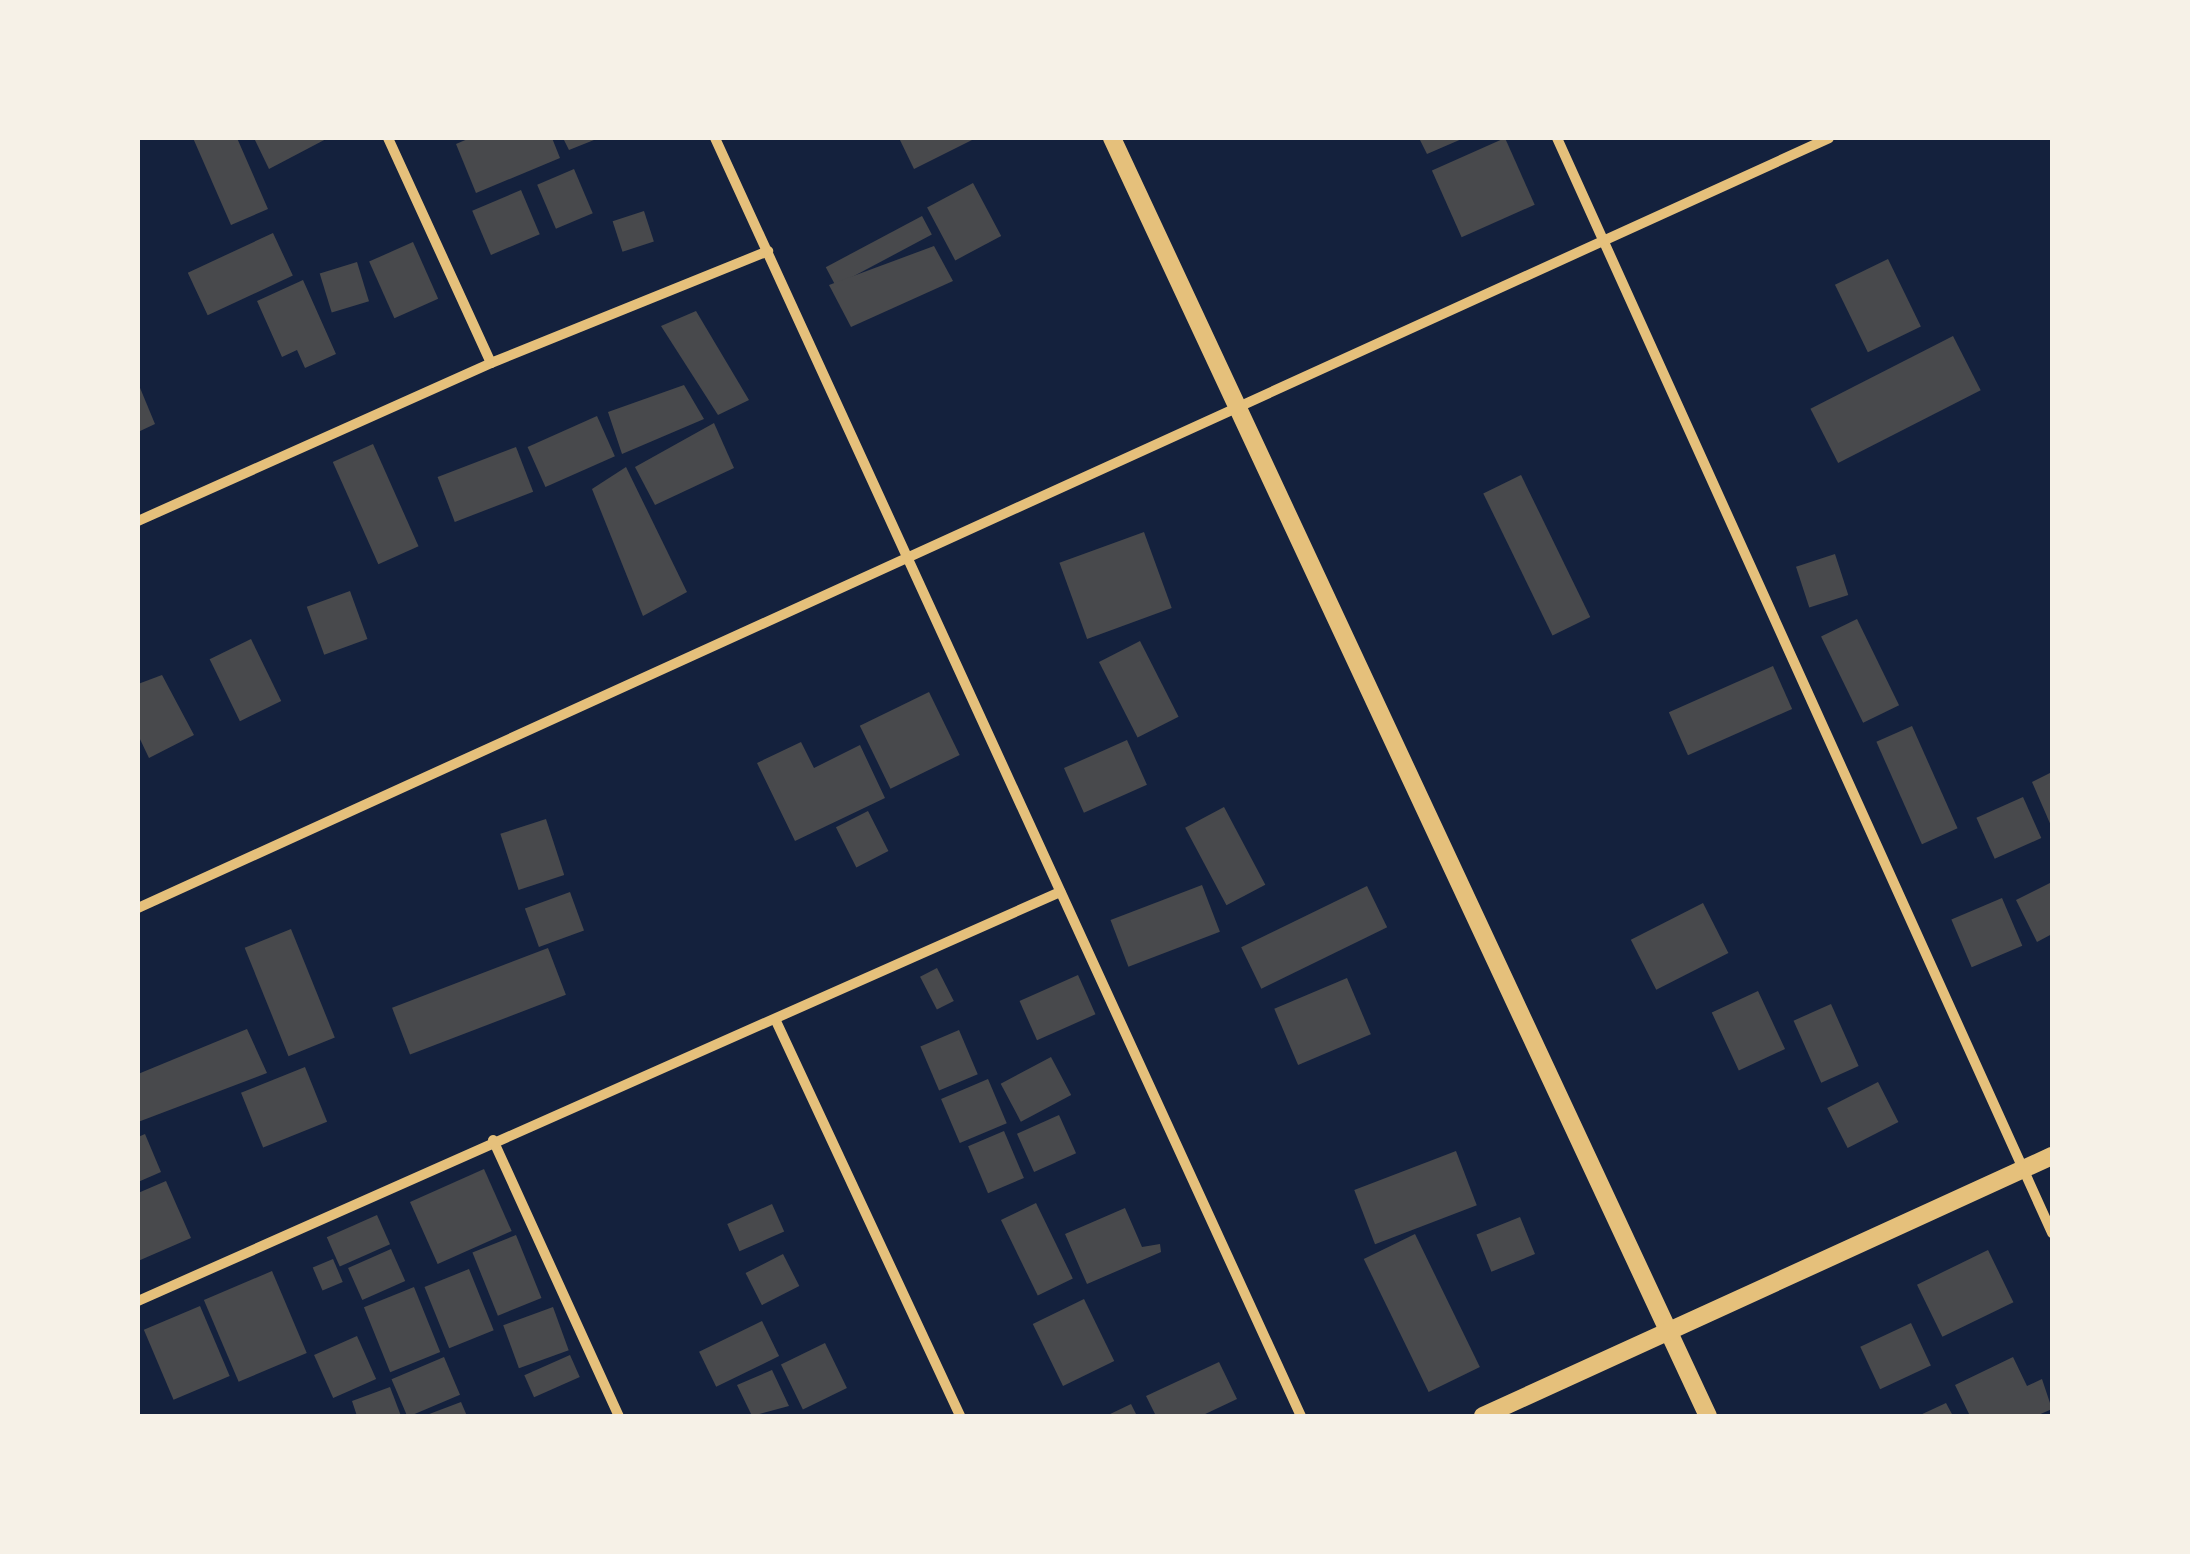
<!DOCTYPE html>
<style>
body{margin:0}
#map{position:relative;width:2190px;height:1554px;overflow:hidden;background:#14213d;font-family:"Nunito Sans",sans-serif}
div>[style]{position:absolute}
.building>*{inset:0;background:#48494c;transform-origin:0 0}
.minor>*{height:10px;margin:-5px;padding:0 5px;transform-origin:5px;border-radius:5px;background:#e5c07b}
.tertiary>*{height:18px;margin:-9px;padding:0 9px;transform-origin:9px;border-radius:9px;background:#e5c07b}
span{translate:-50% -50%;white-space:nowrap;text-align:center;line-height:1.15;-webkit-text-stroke:8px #f6f1e7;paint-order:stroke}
.frame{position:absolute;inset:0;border:140px solid #f6f1e7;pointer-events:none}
</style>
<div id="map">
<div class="building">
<i style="clip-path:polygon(193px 138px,237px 138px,268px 209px,231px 225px)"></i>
<i style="clip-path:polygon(254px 138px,328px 138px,269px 169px)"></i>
<i style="clip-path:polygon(470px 138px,552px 138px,560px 158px,476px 193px,456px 144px)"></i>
<i style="clip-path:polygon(563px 138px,599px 138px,569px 150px)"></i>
<i style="clip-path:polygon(899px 138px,976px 138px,914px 169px)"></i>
<i style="clip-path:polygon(1419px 138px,1464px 138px,1427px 154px)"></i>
<i style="left:1505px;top:138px;width:73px;height:80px;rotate:66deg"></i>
<i style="left:574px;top:169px;width:48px;height:40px;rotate:67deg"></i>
<i style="left:973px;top:183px;width:60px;height:52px;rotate:62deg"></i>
<i style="left:521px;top:190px;width:48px;height:53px;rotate:67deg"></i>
<i style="left:644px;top:211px;width:32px;height:33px;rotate:72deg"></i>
<i style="left:922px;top:216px;width:21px;height:109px;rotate:62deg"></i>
<i style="left:273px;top:233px;width:47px;height:94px;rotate:65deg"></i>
<i style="left:413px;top:242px;width:62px;height:48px;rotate:66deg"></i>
<i style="clip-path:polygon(934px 246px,953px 281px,851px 327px,829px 285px)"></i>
<i style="left:1888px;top:259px;width:75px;height:59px;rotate:64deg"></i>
<i style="left:357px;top:262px;width:41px;height:39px;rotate:73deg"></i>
<i style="clip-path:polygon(303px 280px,336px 354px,305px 368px,297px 350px,282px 357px,257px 301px)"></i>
<i style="clip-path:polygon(696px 311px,749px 400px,718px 415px,661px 326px)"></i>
<i style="left:1953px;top:336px;width:61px;height:160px;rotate:63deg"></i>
<i style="clip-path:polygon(138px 383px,155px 424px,138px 432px)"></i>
<i style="clip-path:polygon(684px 385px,704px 419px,622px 454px,608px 412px)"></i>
<i style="left:597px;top:416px;width:44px;height:76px;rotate:66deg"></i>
<i style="clip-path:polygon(714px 423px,734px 468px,655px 505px,635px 467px)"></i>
<i style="left:373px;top:444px;width:112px;height:44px;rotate:66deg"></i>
<i style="left:516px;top:447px;width:48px;height:84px;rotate:69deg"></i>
<i style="clip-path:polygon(626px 467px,687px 592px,643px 616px,592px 489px)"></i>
<i style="left:1521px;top:475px;width:158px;height:42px;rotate:64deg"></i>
<i style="left:1144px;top:532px;width:81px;height:90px;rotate:70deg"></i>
<i style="left:1835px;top:554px;width:43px;height:41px;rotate:72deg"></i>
<i style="left:350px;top:591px;width:51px;height:46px;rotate:70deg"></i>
<i style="left:1857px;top:619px;width:96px;height:40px;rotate:64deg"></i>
<i style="left:251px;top:639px;width:69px;height:46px;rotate:64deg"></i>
<i style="left:1140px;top:641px;width:85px;height:46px;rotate:63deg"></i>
<i style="left:1773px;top:666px;width:47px;height:114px;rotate:66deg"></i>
<i style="clip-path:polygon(162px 675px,194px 735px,149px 758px,138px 735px,138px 684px)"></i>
<i style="left:929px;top:692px;width:70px;height:77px;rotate:64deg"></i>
<i style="left:1912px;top:726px;width:112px;height:39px;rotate:66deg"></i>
<i style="left:1127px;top:740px;width:49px;height:69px;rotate:66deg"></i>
<i style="clip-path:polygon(801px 742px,814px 768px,860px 745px,885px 798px,795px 841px,757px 763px)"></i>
<i style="clip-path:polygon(2052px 772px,2052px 828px,2032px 782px)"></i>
<i style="left:2023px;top:797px;width:45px;height:51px;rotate:66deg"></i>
<i style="left:1224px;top:807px;width:88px;height:44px;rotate:62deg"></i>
<i style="left:868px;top:811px;width:45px;height:36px;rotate:63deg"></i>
<i style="left:546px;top:819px;width:59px;height:48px;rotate:72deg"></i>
<i style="clip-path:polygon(2052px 882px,2052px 934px,2037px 942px,2016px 900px)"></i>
<i style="left:1202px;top:885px;width:50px;height:98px;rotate:69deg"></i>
<i style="left:1367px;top:886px;width:46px;height:140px;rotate:64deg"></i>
<i style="left:570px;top:892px;width:41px;height:48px;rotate:70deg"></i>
<i style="left:2002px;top:898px;width:52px;height:55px;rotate:67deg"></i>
<i style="left:1703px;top:903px;width:56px;height:81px;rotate:63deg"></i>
<i style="left:291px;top:929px;width:117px;height:50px;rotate:68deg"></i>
<i style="left:548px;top:948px;width:50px;height:167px;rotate:69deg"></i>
<i style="left:937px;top:968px;width:37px;height:19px;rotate:63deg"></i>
<i style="left:1078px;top:975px;width:43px;height:64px;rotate:66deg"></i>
<i style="left:1347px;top:978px;width:61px;height:79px;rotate:67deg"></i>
<i style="left:1758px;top:991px;width:64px;height:51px;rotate:65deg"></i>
<i style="left:1831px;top:1004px;width:68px;height:41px;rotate:66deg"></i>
<i style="clip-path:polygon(247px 1029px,267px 1073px,138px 1122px,138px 1074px)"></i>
<i style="left:959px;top:1030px;width:48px;height:42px;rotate:67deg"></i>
<i style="left:1051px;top:1057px;width:43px;height:57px;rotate:62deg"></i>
<i style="left:305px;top:1067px;width:59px;height:69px;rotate:68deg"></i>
<i style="left:988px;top:1079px;width:48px;height:51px;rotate:67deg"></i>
<i style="left:1878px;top:1082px;width:45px;height:57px;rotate:63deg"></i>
<i style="left:1059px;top:1115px;width:42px;height:46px;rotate:66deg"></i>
<i style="left:1004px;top:1131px;width:51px;height:39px;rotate:67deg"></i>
<i style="clip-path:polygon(145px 1134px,161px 1172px,138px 1182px,138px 1137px)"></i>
<i style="left:1456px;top:1151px;width:58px;height:109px;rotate:69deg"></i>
<i style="left:484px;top:1169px;width:68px;height:81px;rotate:66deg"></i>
<i style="clip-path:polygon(166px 1181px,191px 1238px,138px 1261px,138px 1193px)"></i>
<i style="left:1036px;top:1203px;width:84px;height:39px;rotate:64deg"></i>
<i style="left:772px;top:1204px;width:30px;height:49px;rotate:66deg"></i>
<i style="clip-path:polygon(1125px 1208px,1142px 1247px,1160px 1244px,1161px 1252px,1087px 1284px,1065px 1234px)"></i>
<i style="left:377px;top:1215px;width:32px;height:55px;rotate:66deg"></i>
<i style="left:1520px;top:1217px;width:40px;height:47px;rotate:68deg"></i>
<i style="left:1415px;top:1234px;width:148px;height:57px;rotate:64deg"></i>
<i style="left:516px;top:1235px;width:68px;height:47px;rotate:68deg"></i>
<i style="left:391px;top:1249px;width:35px;height:47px;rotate:66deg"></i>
<i style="left:1988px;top:1250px;width:58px;height:79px;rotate:64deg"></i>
<i style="left:783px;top:1254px;width:36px;height:42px;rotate:63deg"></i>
<i style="left:333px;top:1259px;width:25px;height:22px;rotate:67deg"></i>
<i style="left:469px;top:1269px;width:66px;height:48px;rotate:68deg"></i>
<i style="left:272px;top:1271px;width:89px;height:74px;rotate:67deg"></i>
<i style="left:414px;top:1287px;width:70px;height:54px;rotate:68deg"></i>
<i style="left:1084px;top:1299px;width:69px;height:57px;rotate:64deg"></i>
<i style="left:200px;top:1306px;width:76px;height:61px;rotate:67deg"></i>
<i style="left:553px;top:1307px;width:46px;height:53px;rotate:70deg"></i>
<i style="left:762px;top:1321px;width:39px;height:70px;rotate:64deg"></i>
<i style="left:1911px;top:1323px;width:47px;height:56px;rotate:65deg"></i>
<i style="left:357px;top:1336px;width:47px;height:47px;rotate:66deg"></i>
<i style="left:825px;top:1343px;width:50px;height:49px;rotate:64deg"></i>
<i style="left:570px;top:1355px;width:24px;height:50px;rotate:66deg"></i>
<i style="left:444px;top:1357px;width:41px;height:57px;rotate:67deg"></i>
<i style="clip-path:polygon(2013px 1357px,2027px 1386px,2042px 1379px,2052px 1409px,2036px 1416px,1970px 1416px,1955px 1385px)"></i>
<i style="clip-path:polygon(1219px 1362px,1237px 1399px,1201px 1416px,1156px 1416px,1146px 1396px)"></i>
<i style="clip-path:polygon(772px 1370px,789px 1406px,752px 1416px,737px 1385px)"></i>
<i style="clip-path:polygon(390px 1387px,401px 1416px,357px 1416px,352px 1401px)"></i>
<i style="clip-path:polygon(461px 1402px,467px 1416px,424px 1416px)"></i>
<i style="clip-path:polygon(1946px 1403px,1953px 1416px,1918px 1416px)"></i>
<i style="clip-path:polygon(1131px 1404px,1137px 1416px,1106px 1416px)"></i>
</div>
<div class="minor">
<i style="left:388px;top:138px;width:247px;rotate:65.4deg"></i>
<i style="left:715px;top:138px;width:1406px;rotate:65.37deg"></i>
<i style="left:1557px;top:138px;width:1202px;rotate:65.67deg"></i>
<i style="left:138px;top:521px;width:387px;rotate:-24.1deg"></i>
<i style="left:491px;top:363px;width:299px;rotate:-22deg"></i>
<i style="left:138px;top:908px;width:1858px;rotate:-24.48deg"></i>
<i style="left:776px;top:1021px;width:436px;rotate:65deg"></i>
<i style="left:493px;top:1140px;width:303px;rotate:65.5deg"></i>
<i style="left:138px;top:1301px;width:1009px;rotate:-23.92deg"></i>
</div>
<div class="tertiary">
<i style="left:1112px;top:138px;width:1410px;rotate:65deg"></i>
<i style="left:1483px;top:1416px;width:626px;rotate:-24.56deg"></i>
</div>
<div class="frame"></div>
</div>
